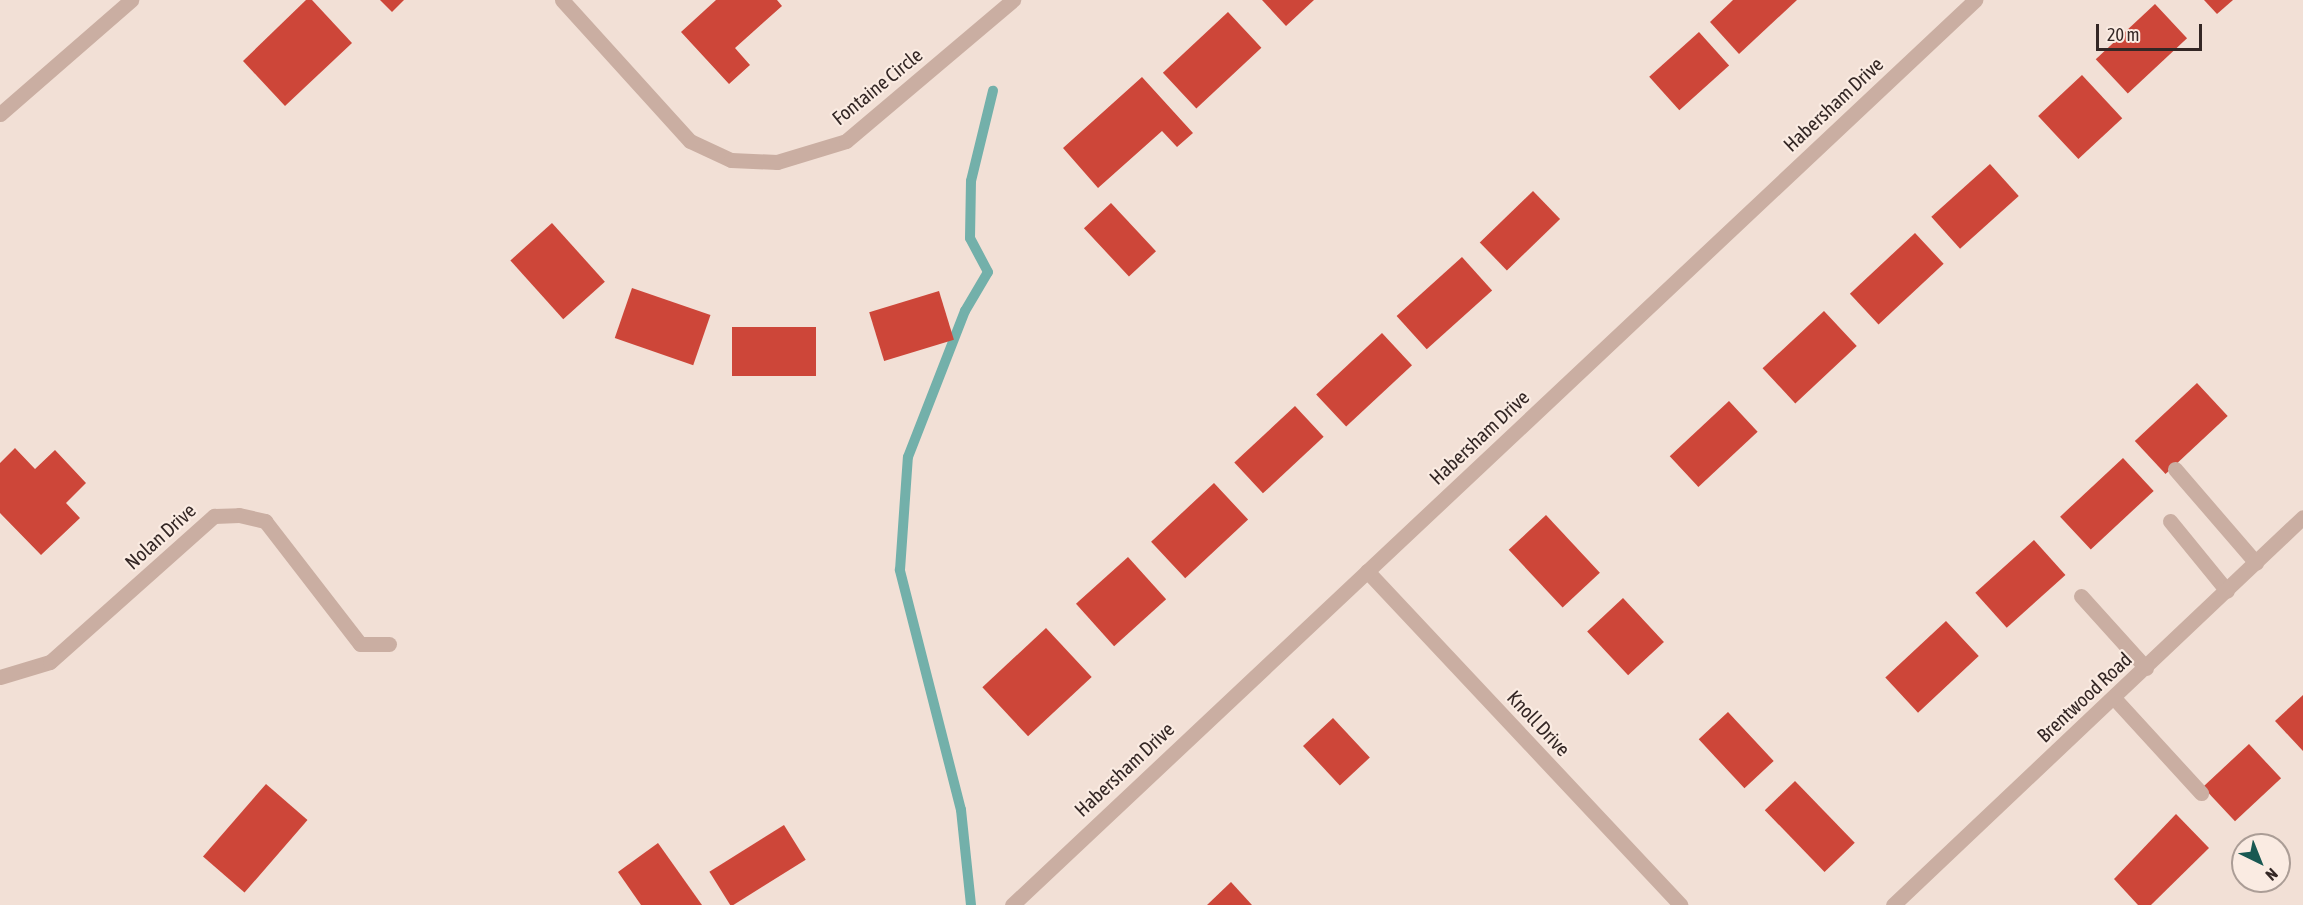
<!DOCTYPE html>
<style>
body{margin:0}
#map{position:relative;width:2303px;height:905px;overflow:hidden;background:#f2e0d6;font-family:"Asap Condensed",sans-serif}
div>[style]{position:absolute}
.stream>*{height:10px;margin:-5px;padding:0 5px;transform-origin:5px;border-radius:5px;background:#73b0aa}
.building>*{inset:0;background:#cd4639;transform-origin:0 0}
.service>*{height:15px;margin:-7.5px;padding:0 7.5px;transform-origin:7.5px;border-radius:7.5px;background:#caaea2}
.minor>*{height:15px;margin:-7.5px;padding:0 7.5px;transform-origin:7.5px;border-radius:7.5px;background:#caaea2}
span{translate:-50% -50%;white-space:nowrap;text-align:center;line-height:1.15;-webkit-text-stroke:4.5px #faebe2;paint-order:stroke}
.street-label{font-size:20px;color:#342725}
.north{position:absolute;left:2231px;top:833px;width:60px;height:60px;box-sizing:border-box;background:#faebe2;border:2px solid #ab9d96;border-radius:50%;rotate:137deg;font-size:16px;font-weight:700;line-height:24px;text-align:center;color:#342725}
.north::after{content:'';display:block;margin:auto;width:21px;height:27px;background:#185852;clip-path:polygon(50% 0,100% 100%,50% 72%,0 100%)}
.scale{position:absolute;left:2096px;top:24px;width:106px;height:27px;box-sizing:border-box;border:3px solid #342725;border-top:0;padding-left:8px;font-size:18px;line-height:21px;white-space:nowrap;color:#342725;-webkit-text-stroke:4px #faebe2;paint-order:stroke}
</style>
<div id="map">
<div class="stream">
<i style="left:971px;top:905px;width:96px;rotate:-96deg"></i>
<i style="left:961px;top:810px;width:248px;rotate:-104.3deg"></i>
<i style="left:900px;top:570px;width:113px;rotate:-86deg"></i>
<i style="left:908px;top:457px;width:157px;rotate:-68.7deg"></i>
<i style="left:965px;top:311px;width:45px;rotate:-59.5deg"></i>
<i style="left:988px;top:272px;width:38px;rotate:-118deg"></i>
<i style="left:970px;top:238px;width:57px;rotate:-89deg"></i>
<i style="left:971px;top:181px;width:93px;rotate:-76.3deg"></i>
</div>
<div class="building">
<i style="clip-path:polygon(306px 0,312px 0,352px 43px,285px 106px,243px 61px)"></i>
<i style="clip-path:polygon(380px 0,404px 0,392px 12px)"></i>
<i style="clip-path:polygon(716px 0,777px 0,782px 6px,735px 48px,750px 65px,729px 84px,681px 32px)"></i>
<i style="clip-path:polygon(1262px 0,1314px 0,1286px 26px)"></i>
<i style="clip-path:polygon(1733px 0,1797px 0,1739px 54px,1710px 22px)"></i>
<i style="clip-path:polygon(2204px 0,2233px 0,2217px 14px)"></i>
<i style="left:2155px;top:4px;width:47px;height:81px;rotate:47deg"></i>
<i style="left:1228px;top:12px;width:49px;height:89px;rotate:47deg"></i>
<i style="left:1699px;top:32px;width:45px;height:67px;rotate:48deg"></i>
<i style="left:2082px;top:75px;width:59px;height:60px;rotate:47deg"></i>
<i style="clip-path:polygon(1142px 77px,1193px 133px,1177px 147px,1162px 131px,1098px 188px,1063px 148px)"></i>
<i style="left:1990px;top:164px;width:43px;height:79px;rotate:48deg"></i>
<i style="left:1533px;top:191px;width:39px;height:74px;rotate:46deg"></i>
<i style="left:1111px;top:203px;width:66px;height:37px;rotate:47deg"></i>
<i style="left:552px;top:223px;width:79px;height:56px;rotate:48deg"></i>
<i style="left:1915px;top:233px;width:42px;height:89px;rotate:47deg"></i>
<i style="left:1462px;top:257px;width:45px;height:88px;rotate:48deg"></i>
<i style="left:632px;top:288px;width:83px;height:53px;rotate:19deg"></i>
<i style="left:939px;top:291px;width:51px;height:73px;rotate:73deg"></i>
<i style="left:1824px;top:311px;width:48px;height:84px;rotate:47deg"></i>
<i style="left:816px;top:327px;width:49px;height:84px;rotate:90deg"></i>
<i style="left:1382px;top:333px;width:44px;height:90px;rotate:47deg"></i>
<i style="left:2197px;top:383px;width:45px;height:85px;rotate:47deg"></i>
<i style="left:1729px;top:401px;width:42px;height:81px;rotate:47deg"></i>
<i style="left:1295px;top:406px;width:42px;height:83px;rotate:47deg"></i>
<i style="clip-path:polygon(15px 448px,35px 469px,55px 450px,86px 483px,66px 503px,80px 518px,41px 555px,0 513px,0 463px)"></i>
<i style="left:2123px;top:458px;width:45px;height:86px;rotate:47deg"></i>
<i style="left:1214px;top:483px;width:50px;height:86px;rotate:47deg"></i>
<i style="left:1546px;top:515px;width:79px;height:51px;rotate:47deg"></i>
<i style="left:2034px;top:540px;width:47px;height:79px;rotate:48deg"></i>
<i style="left:1128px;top:557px;width:57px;height:70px;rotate:48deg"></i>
<i style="left:1623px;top:598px;width:60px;height:49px;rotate:47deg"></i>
<i style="left:1946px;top:621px;width:48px;height:83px;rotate:47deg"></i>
<i style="left:1046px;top:628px;width:67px;height:87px;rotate:47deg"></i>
<i style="clip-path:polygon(2303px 695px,2303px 751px,2275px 721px)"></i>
<i style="left:1728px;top:712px;width:67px;height:40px;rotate:47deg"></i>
<i style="left:1333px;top:718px;width:54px;height:41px;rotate:47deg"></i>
<i style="left:2249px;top:744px;width:47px;height:63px;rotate:47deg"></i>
<i style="left:1795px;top:781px;width:86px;height:42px;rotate:46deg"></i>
<i style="left:266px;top:784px;width:55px;height:96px;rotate:41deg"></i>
<i style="clip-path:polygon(2176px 814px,2209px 848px,2151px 905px,2138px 905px,2114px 879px)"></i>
<i style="left:784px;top:825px;width:41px;height:88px;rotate:58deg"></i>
<i style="clip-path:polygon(658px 843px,702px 905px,641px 905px,618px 872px)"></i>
<i style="clip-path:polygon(1231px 882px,1252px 905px,1207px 905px)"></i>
</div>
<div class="service">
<i style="left:2175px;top:469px;width:124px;rotate:49.2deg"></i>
<i style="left:2170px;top:521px;width:90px;rotate:50.8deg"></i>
<i style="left:2081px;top:596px;width:97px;rotate:47.9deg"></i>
<i style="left:2114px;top:698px;width:129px;rotate:47.5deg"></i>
</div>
<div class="minor">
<i style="left:562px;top:0;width:190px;rotate:47.8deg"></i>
<i style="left:690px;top:141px;width:45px;rotate:24.9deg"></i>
<i style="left:731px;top:160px;width:46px;rotate:2.5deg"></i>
<i style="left:777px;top:162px;width:72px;rotate:-16.9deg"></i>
<i style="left:846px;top:141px;width:219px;rotate:-40.2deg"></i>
<i style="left:0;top:114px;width:174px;rotate:-41deg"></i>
<i style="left:1367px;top:571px;width:458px;rotate:46.8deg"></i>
<i style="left:0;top:677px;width:52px;rotate:-16.7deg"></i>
<i style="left:50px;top:662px;width:220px;rotate:-41.7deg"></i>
<i style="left:214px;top:516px;width:25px;rotate:-2deg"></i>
<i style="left:239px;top:515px;width:27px;rotate:13deg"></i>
<i style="left:265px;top:521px;width:155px;rotate:52.3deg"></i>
<i style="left:360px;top:644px;width:29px"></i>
<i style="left:1012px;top:905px;width:1322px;rotate:-43.22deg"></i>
<i style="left:1893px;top:905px;width:564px;rotate:-43.42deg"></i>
</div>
<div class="street-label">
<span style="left:877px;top:86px;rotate:-39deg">Fontaine Circle</span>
<span style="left:1833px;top:104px;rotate:-43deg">Habersham Drive</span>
<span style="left:1479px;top:437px;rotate:-43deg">Habersham Drive</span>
<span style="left:160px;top:536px;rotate:-42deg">Nolan Drive</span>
<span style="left:2084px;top:697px;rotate:-43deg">Brentwood Road</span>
<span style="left:1539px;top:723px;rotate:47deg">Knoll Drive</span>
<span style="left:1124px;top:769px;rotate:-43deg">Habersham Drive</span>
</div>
<div class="north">N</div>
<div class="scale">20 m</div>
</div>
